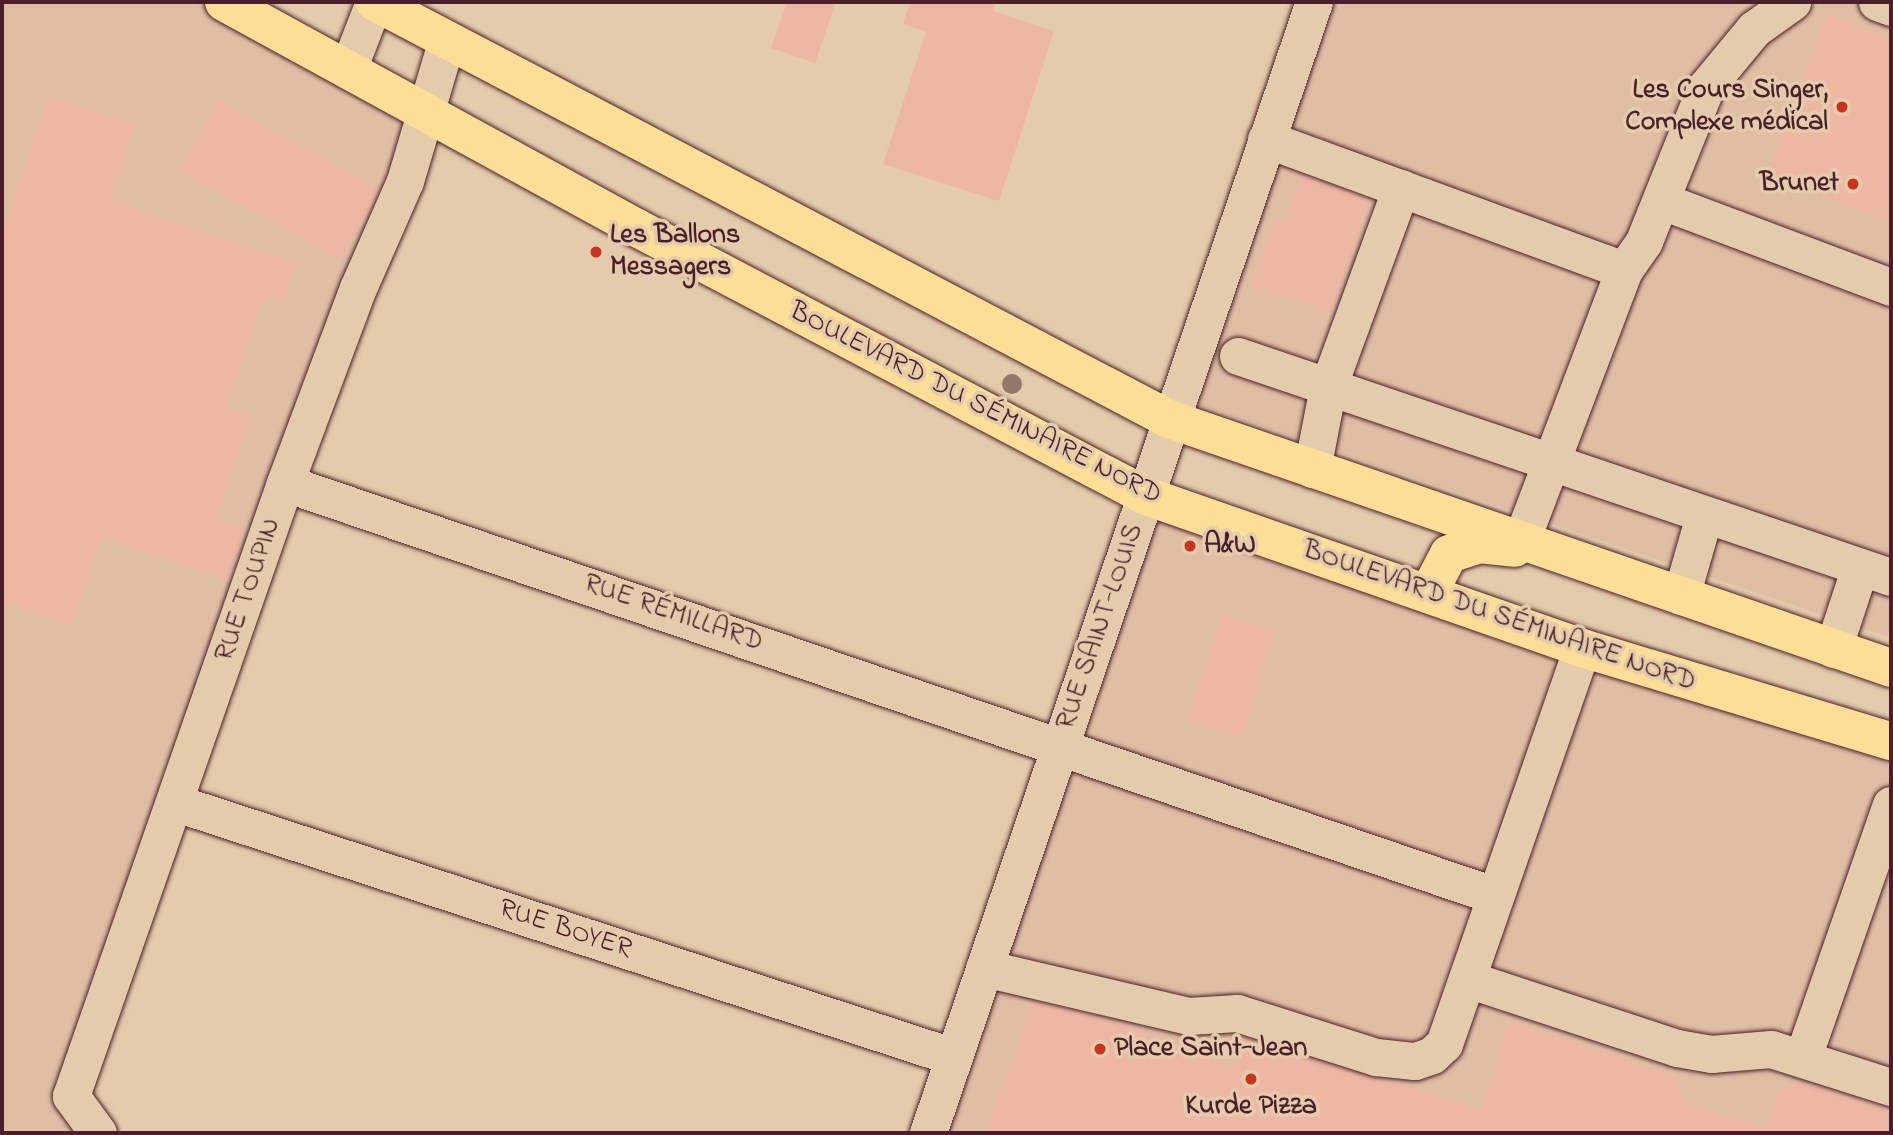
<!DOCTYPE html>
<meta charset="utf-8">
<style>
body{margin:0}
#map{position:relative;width:1893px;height:1135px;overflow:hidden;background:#e3cbab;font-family:"Indie Flower",sans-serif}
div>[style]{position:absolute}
.built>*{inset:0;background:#e0bea4}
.building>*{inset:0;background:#edb7a4;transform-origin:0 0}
.roads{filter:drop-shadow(0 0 2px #4a1f2b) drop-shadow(0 0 2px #4a1f2b)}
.minor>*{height:37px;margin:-18.5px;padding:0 18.5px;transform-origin:18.5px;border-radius:18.5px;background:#e3cbab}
.major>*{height:38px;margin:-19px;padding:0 19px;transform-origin:19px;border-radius:19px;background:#fcde96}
.trees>*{width:20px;height:20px;margin:-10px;border-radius:50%;background:#94786c}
.dots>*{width:19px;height:19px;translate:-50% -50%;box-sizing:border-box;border:4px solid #e3cbab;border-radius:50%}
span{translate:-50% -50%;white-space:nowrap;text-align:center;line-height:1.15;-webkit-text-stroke:7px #e3cbab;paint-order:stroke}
.poi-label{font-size:28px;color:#4a1f2b;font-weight:700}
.right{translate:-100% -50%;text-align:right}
.left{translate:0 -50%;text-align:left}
.street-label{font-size:28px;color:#4a1f2b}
.frame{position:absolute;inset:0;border:4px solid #4a1f2b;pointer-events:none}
</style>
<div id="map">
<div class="built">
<i style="clip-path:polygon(2px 2px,224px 2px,421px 112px,71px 1096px,98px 1133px,2px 1133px)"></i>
<i style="clip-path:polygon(1334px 2px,1891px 2px,1891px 638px,1197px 405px)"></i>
<i style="clip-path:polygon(1146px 496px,1891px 741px,1891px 1133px,928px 1133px)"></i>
</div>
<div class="building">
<i style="clip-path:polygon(787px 2px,836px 2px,815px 63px,771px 48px)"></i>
<i style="clip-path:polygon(910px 2px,996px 2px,993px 11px,1054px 31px,999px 201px,883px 164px,926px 32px,903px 24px)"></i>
<i style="clip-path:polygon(1826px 15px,1891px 39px,1891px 221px,1767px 175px)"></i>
<i style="clip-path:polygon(49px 96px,136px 125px,110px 200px,296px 263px,283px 302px,264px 295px,226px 408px,250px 416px,215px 518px,244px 528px,227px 579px,101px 537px,71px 625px,2px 601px,2px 235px)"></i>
<i style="left:218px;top:100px;width:184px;height:80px;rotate:29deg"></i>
<i style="clip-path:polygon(1302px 175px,1369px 199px,1331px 312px,1252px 286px,1274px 220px,1286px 224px)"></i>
<i style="left:1222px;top:614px;width:56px;height:111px;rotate:18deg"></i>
<i style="clip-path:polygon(1034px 1001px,1102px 1017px,1234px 1068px,1246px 1038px,1482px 1109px,1509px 1021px,1677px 1077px,1682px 1102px,1765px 1128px,1779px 1094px,1800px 1080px,1885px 1111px,1891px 1133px,986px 1133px)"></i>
</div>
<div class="roads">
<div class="minor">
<i style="left:1877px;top:2px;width:15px;rotate:20deg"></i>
<i style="left:348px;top:69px;width:72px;rotate:-68.8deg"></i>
<i style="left:1266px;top:139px;width:381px;rotate:20.1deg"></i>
<i style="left:1662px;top:201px;width:245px;rotate:20.6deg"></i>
<i style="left:1238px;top:356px;width:689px;rotate:18.7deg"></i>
<i style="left:1312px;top:469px;width:84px;rotate:-79deg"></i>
<i style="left:1328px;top:387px;width:212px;rotate:-69.9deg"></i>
<i style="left:285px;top:483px;width:1279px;rotate:18.83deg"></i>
<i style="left:1521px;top:541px;width:290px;rotate:-69.2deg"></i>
<i style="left:1624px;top:270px;width:35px;rotate:-55deg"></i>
<i style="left:1644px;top:241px;width:166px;rotate:-68.1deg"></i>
<i style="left:1706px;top:87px;width:75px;rotate:-50.4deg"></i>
<i style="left:1754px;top:29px;width:47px;rotate:-35.4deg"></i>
<i style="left:1681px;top:596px;width:83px;rotate:-74deg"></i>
<i style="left:1833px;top:649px;width:86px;rotate:-71.8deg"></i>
<i style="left:176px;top:803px;width:818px;rotate:18.08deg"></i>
<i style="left:984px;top:968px;width:210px;rotate:13.2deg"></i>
<i style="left:1188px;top:1016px;width:49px;rotate:-3.5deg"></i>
<i style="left:1237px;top:1013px;width:146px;rotate:17.6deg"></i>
<i style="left:1376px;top:1057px;width:39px;rotate:6deg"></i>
<i style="left:1415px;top:1061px;width:18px;rotate:-19deg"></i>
<i style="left:1432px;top:1055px;width:16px;rotate:-43deg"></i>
<i style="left:1444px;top:1044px;width:419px;rotate:-70.8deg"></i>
<i style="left:1467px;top:979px;width:221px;rotate:18.2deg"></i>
<i style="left:1677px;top:1048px;width:35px;rotate:10deg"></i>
<i style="left:1711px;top:1054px;width:60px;rotate:-4.8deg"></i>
<i style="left:1771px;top:1049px;width:126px;rotate:17.6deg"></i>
<i style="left:1803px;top:1057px;width:267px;rotate:-70.8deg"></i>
<i style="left:98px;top:1133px;width:46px;rotate:-126.1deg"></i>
<i style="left:71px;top:1096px;width:649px;rotate:-70.76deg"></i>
<i style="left:285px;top:483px;width:208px;rotate:-69.5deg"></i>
<i style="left:358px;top:288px;width:117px;rotate:-66.3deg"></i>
<i style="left:405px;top:181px;width:144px;rotate:-73.5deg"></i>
<i style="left:928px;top:1133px;width:1195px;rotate:-71.16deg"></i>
</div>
<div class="major">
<i style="left:224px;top:2px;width:471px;rotate:28.7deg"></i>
<i style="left:637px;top:228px;width:575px;rotate:27.77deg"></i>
<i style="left:1146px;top:496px;width:462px;rotate:19.2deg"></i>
<i style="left:1582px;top:648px;width:323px;rotate:16.8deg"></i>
<i style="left:375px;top:2px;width:897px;rotate:27.71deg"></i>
<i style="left:1169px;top:419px;width:764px;rotate:19.03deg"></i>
<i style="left:1428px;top:594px;width:45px;rotate:-62.3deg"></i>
<i style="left:1449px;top:554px;width:32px;rotate:-18deg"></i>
<i style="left:1479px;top:544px;width:36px;rotate:6deg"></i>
</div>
</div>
<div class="trees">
<i style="left:1012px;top:384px"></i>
</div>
<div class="dots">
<i style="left:1842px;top:107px;background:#c8321e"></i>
<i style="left:1853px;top:184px;background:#c8321e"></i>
<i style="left:596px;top:252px;background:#c8321e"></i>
<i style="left:1190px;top:546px;background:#c8321e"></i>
<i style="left:1100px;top:1049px;background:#c8321e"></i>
<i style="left:1251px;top:1079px;background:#c8321e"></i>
</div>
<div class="poi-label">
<span class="right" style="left:1828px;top:107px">Les Cours Singer,<br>Complexe médical</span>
<span class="right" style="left:1839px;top:184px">Brunet</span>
<span class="left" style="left:610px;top:252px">Les Ballons<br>Messagers</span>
<span class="left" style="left:1204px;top:546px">A&amp;W</span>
<span class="left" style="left:1114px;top:1049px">Place Saint-Jean</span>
<span style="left:1251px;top:1107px">Kurde Pizza</span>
</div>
<div class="street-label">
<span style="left:975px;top:404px;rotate:27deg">BOULEVARD DU SÉMINAIRE NORD</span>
<span style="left:249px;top:590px;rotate:-71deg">RUE TOUPIN</span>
<span style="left:673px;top:614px;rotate:19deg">RUE RÉMILLARD</span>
<span style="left:1499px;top:617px;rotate:19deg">BOULEVARD DU SÉMINAIRE NORD</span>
<span style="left:1101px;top:627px;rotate:-71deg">RUE SAINT-LOUIS</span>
<span style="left:565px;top:930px;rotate:18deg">RUE BOYER</span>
</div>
<div class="frame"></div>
</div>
